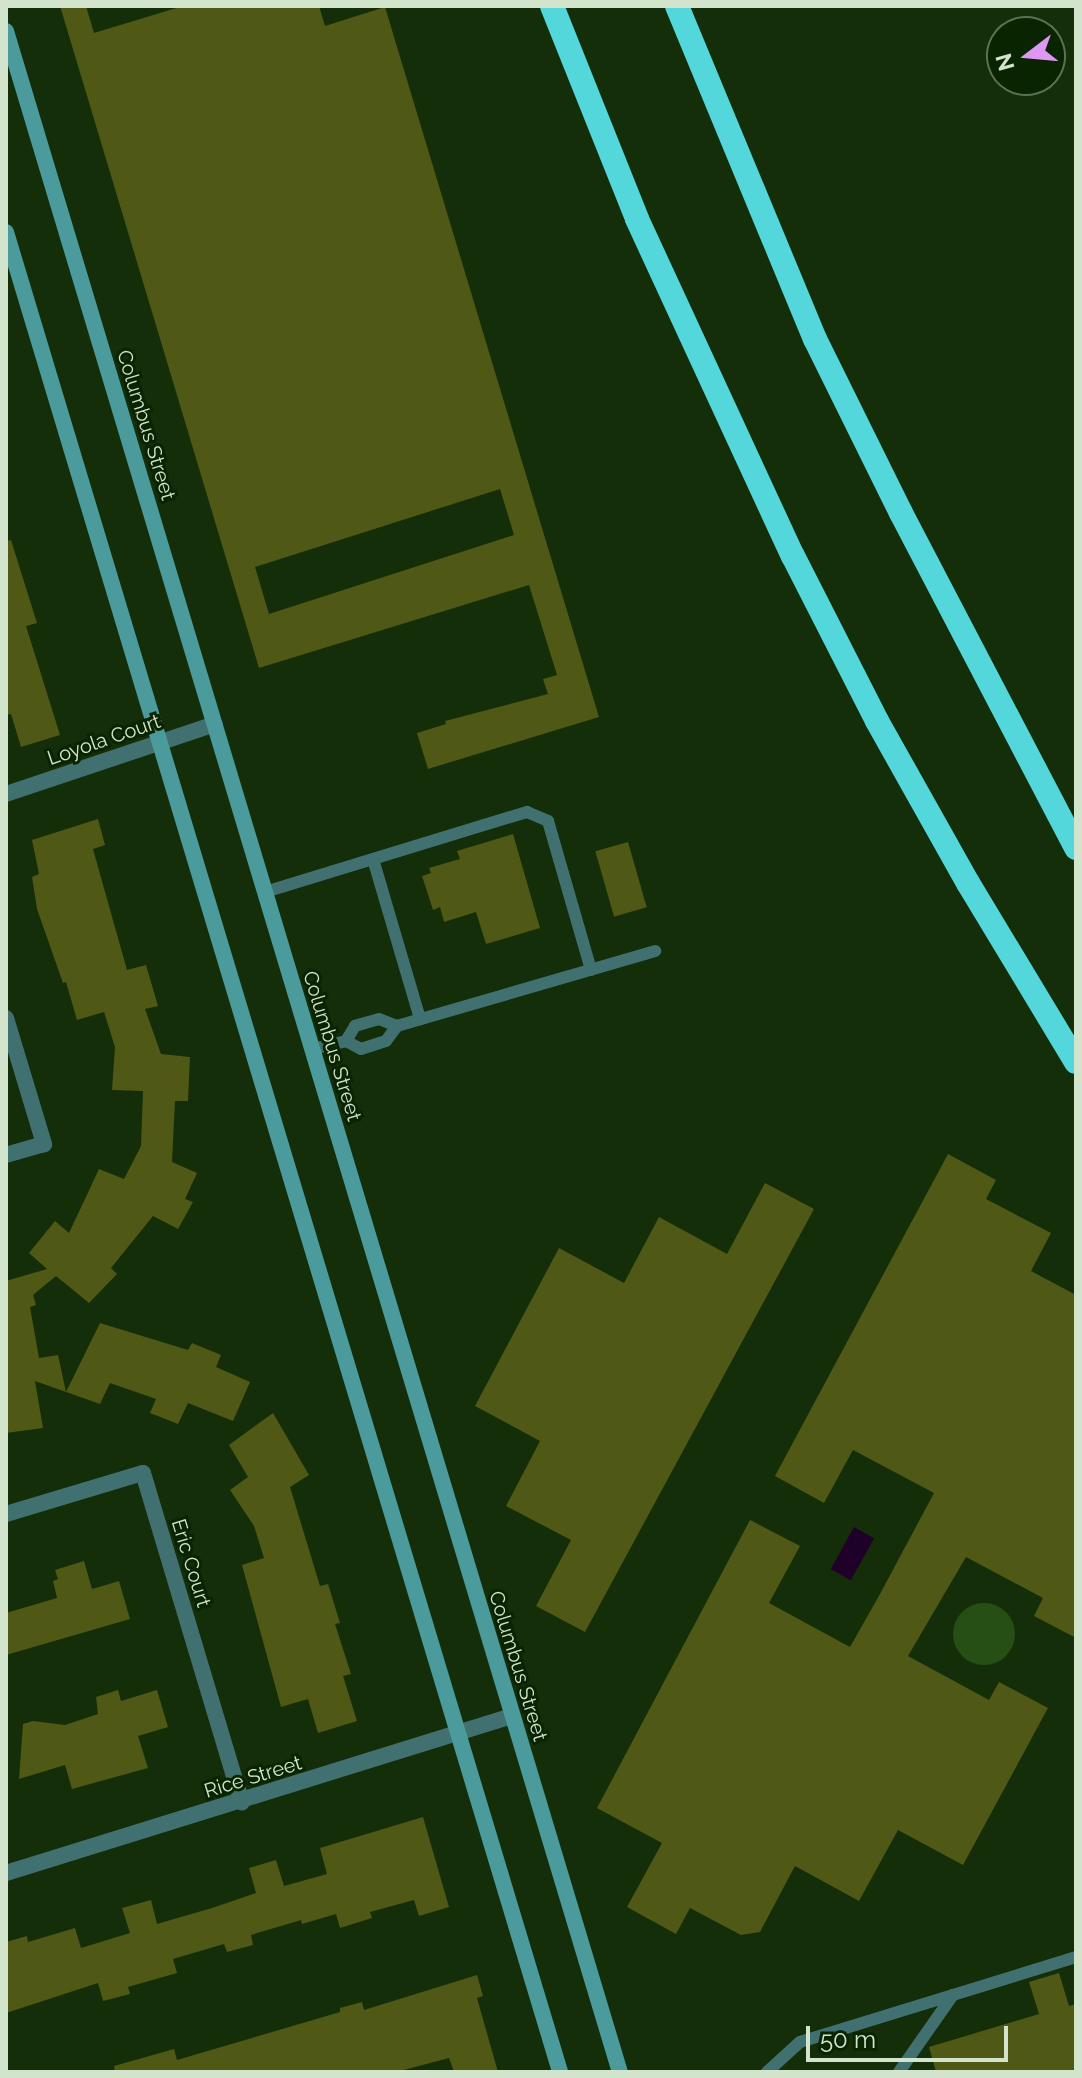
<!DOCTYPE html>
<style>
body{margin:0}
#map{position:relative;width:1082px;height:2078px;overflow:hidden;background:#132e08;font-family:Raleway,sans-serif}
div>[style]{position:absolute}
.green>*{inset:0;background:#254f14}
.round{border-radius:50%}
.water>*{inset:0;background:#1f0029;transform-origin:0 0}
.building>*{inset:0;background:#4f5915;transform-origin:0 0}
.lane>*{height:12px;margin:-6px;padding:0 6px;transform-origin:6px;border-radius:6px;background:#417071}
.street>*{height:16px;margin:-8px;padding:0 8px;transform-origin:8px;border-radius:8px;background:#417071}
.secondary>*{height:16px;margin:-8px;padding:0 8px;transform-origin:8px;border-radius:8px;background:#4b9a9c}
.highway>*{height:24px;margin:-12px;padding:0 12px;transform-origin:12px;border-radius:12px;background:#53d7db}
span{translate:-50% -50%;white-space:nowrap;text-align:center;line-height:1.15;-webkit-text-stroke:6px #092400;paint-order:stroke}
.street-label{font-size:20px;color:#d3e4cd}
.frame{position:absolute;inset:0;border:8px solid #d3e4cd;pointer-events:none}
.north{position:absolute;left:986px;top:16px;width:80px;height:80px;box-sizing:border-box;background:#092400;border:2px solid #5a7152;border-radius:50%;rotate:254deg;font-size:22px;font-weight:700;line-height:32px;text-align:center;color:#d3e4cd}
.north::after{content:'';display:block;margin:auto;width:28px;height:36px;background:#de98f3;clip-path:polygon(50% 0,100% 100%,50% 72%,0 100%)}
.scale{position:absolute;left:806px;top:2026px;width:202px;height:36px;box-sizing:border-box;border:4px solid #d3e4cd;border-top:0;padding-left:10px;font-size:24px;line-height:28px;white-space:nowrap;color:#d3e4cd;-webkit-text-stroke:6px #092400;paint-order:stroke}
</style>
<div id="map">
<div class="green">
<i class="round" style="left:953px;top:1603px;width:62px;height:62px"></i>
</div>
<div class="water">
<i style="left:854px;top:1527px;width:23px;height:48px;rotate:29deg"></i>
</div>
<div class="building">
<i style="clip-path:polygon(evenodd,60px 6px,86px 6px,94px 33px,183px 6px,319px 6px,325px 26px,385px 7px,599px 717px,428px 769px,417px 733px,446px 724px,445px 721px,548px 694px,543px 679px,557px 675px,529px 585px,259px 668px,60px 6px,500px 489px,514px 535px,269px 614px,255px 567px,500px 489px)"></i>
<i style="clip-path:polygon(11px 540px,37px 623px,26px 626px,60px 735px,21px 747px,11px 714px,6px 715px,6px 541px)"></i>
<i style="clip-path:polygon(98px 819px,105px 845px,93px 849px,127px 970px,146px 965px,158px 1006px,145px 1009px,161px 1054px,190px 1057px,188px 1101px,175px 1101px,172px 1162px,197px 1173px,185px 1199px,193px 1202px,178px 1229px,153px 1216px,111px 1268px,117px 1274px,89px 1303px,56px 1276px,33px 1295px,36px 1305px,30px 1307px,39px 1358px,58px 1355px,66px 1392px,100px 1323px,188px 1350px,192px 1343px,221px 1355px,216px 1367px,250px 1382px,233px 1421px,188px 1403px,178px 1424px,150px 1413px,156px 1399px,110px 1383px,100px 1404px,35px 1381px,43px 1428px,6px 1433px,6px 1281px,47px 1269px,29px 1253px,55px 1221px,69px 1233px,99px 1169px,124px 1179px,141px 1146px,143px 1091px,112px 1090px,115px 1047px,104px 1012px,77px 1020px,66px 982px,63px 983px,37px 909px,32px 877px,39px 874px,32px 840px)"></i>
<i style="clip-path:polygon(513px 834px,540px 928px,486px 944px,476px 912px,444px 922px,440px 907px,433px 910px,422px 876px,431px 873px,429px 868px,460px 859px,457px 851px)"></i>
<i style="left:628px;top:842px;width:68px;height:34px;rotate:74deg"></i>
<i style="clip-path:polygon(948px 1154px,996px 1180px,986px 1199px,1051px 1233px,1031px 1271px,1076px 1295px,1076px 1638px,1034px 1616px,1043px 1598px,966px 1557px,908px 1656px,989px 1700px,999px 1682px,1048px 1708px,963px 1865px,898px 1830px,859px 1901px,795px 1866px,760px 1932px,741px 1935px,690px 1908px,676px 1934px,627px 1907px,662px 1843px,597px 1808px,750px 1520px,800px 1546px,769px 1603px,850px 1647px,880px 1594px,934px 1493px,853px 1450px,824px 1503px,775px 1476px)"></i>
<i style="clip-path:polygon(765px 1183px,814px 1209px,585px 1632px,536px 1606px,571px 1540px,506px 1506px,540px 1441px,475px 1406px,559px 1248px,624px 1283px,659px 1217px,727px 1254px)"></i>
<i style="clip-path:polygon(273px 1413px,309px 1475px,290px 1487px,320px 1586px,328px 1584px,340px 1623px,335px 1624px,351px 1674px,343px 1676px,357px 1721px,318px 1733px,308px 1699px,281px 1707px,242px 1565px,264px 1558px,254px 1526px,230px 1490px,248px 1477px,229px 1445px)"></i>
<i style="clip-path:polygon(84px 1561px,92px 1589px,119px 1581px,130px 1619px,6px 1655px,6px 1613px,57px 1598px,53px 1581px,58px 1579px,55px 1570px)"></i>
<i style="clip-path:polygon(118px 1690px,121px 1701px,157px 1690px,168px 1727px,138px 1736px,148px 1768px,72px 1789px,65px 1765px,19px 1779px,23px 1724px,33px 1721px,65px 1725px,98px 1714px,96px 1697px)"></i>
<i style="clip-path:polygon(423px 1817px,449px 1907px,419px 1916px,414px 1900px,370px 1912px,372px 1918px,340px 1928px,336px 1914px,302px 1924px,301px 1920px,251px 1935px,253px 1945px,227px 1952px,224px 1944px,173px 1959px,177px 1973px,128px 1987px,130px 1994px,103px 2001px,98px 1983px,6px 2013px,6px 1942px,27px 1936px,28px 1942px,75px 1928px,81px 1948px,130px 1933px,122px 1908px,151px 1900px,157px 1924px,212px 1908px,256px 1893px,249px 1868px,276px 1860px,284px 1886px,327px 1874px,320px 1848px)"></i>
<i style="clip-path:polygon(1059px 1973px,1069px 2006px,1076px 2004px,1076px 2072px,936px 2072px,929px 2047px,1039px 2014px,1029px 1982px)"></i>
<i style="clip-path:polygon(477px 1975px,483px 1996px,477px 1998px,498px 2072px,454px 2072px,449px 2058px,396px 2072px,115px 2072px,114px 2066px,174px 2049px,177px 2060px,340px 2012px,340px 2008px,362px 2002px,364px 2010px)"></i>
</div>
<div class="lane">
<i style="left:373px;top:859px;width:167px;rotate:73.6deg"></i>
<i style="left:265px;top:892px;width:274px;rotate:-17deg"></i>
<i style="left:527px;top:812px;width:23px;rotate:23deg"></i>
<i style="left:548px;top:821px;width:155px;rotate:73.9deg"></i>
<i style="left:397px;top:1026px;width:269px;rotate:-16.2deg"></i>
<i style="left:312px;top:1049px;width:35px;rotate:-13deg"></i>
<i style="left:346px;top:1041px;width:17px;rotate:28deg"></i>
<i style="left:361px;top:1049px;width:26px;rotate:-18deg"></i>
<i style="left:386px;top:1041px;width:19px;rotate:-54deg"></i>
<i style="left:397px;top:1026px;width:19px;rotate:-159deg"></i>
<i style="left:379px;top:1019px;width:25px;rotate:164deg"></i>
<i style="left:355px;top:1026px;width:17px;rotate:121deg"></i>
<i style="left:767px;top:2072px;width:45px;rotate:-42.3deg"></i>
<i style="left:800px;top:2042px;width:289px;rotate:-17.1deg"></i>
<i style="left:899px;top:2072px;width:94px;rotate:-55deg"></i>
</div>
<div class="street">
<i style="left:6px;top:794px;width:220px;rotate:-18.5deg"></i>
<i style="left:6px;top:1018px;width:132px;rotate:73.2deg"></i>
<i style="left:44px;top:1144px;width:40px;rotate:164deg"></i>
<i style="left:6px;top:1514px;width:143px;rotate:-16.7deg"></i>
<i style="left:143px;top:1473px;width:344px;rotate:73.3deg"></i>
<i style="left:6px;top:1873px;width:530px;rotate:-17.24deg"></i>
</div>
<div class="secondary">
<i style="left:6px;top:31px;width:2131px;rotate:73.26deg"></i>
<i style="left:6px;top:232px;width:1922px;rotate:73.24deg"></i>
</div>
<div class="highway">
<i style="left:552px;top:6px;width:229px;rotate:68.2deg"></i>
<i style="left:637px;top:219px;width:371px;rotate:65.2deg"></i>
<i style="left:793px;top:556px;width:185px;rotate:63deg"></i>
<i style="left:877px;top:721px;width:186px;rotate:60.7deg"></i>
<i style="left:968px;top:883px;width:209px;rotate:58.9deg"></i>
<i style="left:677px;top:6px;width:360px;rotate:67.5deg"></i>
<i style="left:815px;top:339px;width:194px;rotate:63.7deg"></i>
<i style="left:901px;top:513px;width:378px;rotate:62.4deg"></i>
</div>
<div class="street-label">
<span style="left:146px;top:425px;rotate:73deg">Columbus Street</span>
<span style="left:104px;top:740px;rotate:-19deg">Loyola Court</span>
<span style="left:332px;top:1046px;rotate:73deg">Columbus Street</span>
<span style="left:191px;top:1563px;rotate:73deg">Eric Court</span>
<span style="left:518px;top:1666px;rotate:73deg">Columbus Street</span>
<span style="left:253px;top:1777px;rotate:-17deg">Rice Street</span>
</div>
<div class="frame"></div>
<div class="north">N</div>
<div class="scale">50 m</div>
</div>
